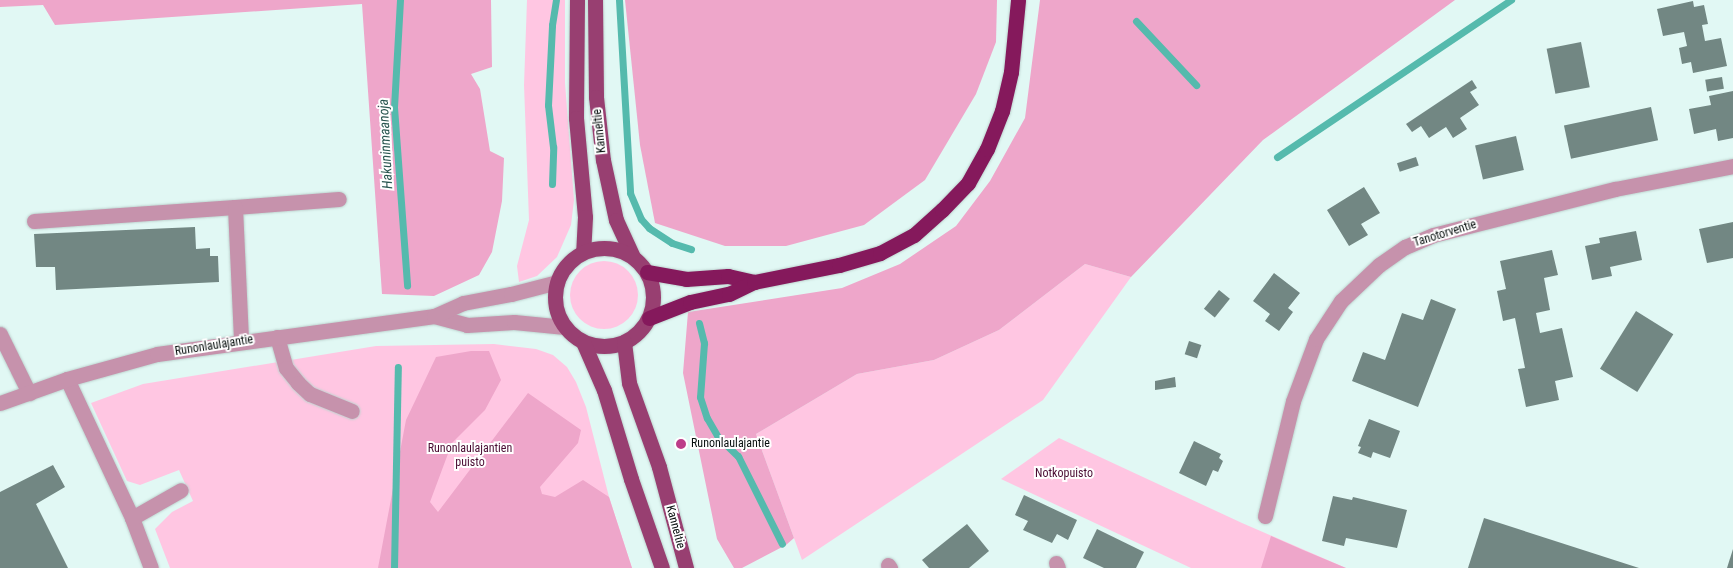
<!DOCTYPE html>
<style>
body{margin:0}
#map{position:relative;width:1733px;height:568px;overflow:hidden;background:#e1f8f4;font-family:"Roboto Condensed",sans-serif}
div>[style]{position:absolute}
.green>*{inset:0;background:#ffc6e2}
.round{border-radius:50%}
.forest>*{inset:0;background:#eea6ca}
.stream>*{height:7px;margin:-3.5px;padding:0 3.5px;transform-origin:3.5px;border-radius:3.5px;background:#55baad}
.building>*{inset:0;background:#728783;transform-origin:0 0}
.roads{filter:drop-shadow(0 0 1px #bed3cf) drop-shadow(0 0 1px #bed3cf)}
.minor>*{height:15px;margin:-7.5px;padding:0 7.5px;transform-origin:7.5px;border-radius:7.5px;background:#c692ac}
.major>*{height:15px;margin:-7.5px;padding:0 7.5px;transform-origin:7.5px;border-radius:7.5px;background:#983f71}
.major>.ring{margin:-7.5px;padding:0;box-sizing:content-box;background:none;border:15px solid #983f71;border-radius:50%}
.highway>*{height:15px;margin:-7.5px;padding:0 7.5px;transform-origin:7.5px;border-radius:7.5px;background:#85195c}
.dots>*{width:14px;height:14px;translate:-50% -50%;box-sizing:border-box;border:2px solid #fff;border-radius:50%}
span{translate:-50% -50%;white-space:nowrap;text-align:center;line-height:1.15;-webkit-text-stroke:4px #fff;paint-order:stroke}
.street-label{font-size:12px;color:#070f0e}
.poi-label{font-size:12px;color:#070f0e}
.left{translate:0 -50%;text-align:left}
.park-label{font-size:12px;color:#490b32}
.water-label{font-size:14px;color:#2a5650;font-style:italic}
</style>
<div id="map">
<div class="green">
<i style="clip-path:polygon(527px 0,565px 0,565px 83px,574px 200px,571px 225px,557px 257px,537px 276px,519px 282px,517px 266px,529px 220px,524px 85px)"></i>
<i class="round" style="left:570px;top:261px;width:68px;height:68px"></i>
<i style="clip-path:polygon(1085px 264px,1131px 277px,1043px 400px,802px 560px,756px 434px,857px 374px,934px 360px,999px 330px)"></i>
<i style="clip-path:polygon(494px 344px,536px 349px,553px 355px,567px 367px,576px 382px,586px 407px,609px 497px,632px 568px,170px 568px,155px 529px,172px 512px,193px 501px,179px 470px,140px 485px,127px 481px,91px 403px,143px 384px,376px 346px)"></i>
<i style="clip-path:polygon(1059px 438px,1242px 523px,1346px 568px,1191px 568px,1001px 479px)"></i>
</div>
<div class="forest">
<i style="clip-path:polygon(0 0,491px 0,492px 67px,471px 74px,480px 89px,490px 151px,504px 158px,502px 201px,492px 252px,479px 275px,434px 296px,382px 294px,362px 4px,55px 25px,43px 5px,0 7px)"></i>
<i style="clip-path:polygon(625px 0,997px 0,996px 42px,976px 94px,925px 180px,864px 225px,786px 246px,725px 246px,655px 223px,640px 145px)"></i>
<i style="clip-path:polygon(1040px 0,1455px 0,1263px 140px,1131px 277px,1085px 264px,999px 330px,934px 360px,857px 374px,756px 434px,794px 538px,786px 545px,742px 568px,734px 568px,717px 539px,683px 373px,688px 312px,842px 288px,900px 264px,956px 226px,990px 181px,1025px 118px)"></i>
<i style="clip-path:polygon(471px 351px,489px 351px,501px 380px,485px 410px,452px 443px,430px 502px,438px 512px,528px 393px,581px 430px,578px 443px,540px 487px,542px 494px,555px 497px,583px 480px,609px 497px,632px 568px,378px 568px,406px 420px,436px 357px)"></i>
<i style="clip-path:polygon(1271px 536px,1303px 550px,1346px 568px,1261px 568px)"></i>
</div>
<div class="stream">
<i style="left:400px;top:0;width:107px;rotate:93.2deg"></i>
<i style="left:394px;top:107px;width:179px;rotate:85.8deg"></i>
<i style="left:619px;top:0;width:193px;rotate:86.7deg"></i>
<i style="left:630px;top:193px;width:28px;rotate:67deg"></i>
<i style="left:641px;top:219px;width:12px;rotate:48deg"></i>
<i style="left:649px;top:228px;width:27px;rotate:33deg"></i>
<i style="left:672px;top:243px;width:20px;rotate:18deg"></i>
<i style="left:1136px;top:21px;width:88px;rotate:46.8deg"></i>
<i style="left:1277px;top:157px;width:282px;rotate:-33.9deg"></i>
<i style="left:552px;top:184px;width:37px;rotate:-88deg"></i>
<i style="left:553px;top:147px;width:42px;rotate:-96.8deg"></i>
<i style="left:548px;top:105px;width:80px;rotate:-87.1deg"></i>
<i style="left:552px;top:25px;width:25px;rotate:-81deg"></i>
<i style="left:699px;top:323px;width:21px;rotate:76deg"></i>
<i style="left:704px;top:343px;width:54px;rotate:94.2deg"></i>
<i style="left:700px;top:397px;width:22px;rotate:72deg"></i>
<i style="left:707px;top:418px;width:22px;rotate:60deg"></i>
<i style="left:718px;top:437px;width:28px;rotate:44deg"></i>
<i style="left:738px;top:456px;width:98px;rotate:63.4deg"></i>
<i style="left:394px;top:568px;width:201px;rotate:-88.9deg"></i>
</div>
<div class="building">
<i style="clip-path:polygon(1693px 1px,1694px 7px,1704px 5px,1708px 24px,1702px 25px,1705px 41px,1721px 38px,1727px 66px,1693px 73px,1691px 62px,1682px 64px,1679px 48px,1687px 46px,1684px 32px,1663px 36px,1657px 9px)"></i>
<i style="left:1581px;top:42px;width:46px;height:35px;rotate:79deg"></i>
<i style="left:1722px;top:77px;width:12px;height:17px;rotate:81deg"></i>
<i style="clip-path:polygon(1472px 80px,1477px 88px,1470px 92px,1479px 105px,1460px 118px,1467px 129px,1453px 138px,1446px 127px,1429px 138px,1421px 126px,1412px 132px,1406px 124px)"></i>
<i style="clip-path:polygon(1733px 91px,1733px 138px,1718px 141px,1716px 129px,1694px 134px,1689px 109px,1711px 105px,1709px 96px)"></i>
<i style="left:1651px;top:107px;width:34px;height:89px;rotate:78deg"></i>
<i style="left:1516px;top:136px;width:35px;height:42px;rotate:77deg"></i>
<i style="left:1416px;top:157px;width:9px;height:20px;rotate:72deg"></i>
<i style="clip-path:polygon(1364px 187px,1380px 213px,1361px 224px,1368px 235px,1349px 246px,1327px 210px)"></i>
<i style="clip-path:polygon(1733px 222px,1733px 258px,1707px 263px,1699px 229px)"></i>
<i style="clip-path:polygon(195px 227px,196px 249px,210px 248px,210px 256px,218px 256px,219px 282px,56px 290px,55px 267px,36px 267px,34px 234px)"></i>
<i style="clip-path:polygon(1636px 231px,1642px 260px,1610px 267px,1612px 276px,1592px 280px,1585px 246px,1600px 243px,1599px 238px)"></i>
<i style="clip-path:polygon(1552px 250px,1558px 275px,1544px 278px,1550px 310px,1536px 313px,1540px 333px,1562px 328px,1573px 377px,1555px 381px,1559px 400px,1526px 407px,1518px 369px,1525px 368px,1515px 318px,1503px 321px,1497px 291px,1506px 289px,1500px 261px)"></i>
<i style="clip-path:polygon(1274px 273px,1300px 293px,1288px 308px,1293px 312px,1279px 331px,1265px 321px,1270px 314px,1253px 301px)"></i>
<i style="left:1219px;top:290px;width:14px;height:24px;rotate:39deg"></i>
<i style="clip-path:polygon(1431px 299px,1456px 309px,1418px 407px,1352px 381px,1363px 352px,1385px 360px,1402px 313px,1423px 320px)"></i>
<i style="left:1636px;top:311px;width:44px;height:68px;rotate:32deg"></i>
<i style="left:1189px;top:341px;width:13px;height:14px;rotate:18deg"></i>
<i style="clip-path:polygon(1175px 377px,1176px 387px,1155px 390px,1155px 381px)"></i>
<i style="clip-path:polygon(1369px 419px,1400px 431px,1390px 458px,1373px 452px,1371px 458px,1358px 453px,1361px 447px,1358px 446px)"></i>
<i style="clip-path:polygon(1194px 441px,1221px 454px,1219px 458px,1223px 461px,1218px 472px,1213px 470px,1206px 486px,1179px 473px)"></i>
<i style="clip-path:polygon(53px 465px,65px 487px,36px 504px,68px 568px,0 568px,0 492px)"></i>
<i style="clip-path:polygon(1024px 495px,1077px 520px,1068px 540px,1057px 534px,1052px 543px,1023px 530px,1028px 521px,1015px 515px)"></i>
<i style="clip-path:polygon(1333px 496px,1352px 500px,1353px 497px,1407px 510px,1397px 548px,1346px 538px,1344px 546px,1322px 541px)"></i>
<i style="clip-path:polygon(1484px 518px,1639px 568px,1468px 568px)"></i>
<i style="clip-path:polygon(967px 524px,989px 551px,969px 568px,929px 568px,922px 560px)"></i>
<i style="clip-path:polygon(1097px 529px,1144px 552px,1136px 568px,1104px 568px,1083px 558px)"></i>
<i style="clip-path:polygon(1733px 549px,1733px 568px,1727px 568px)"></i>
</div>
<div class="roads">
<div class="minor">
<i style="left:235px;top:207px;width:104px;rotate:-4.4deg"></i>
<i style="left:34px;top:221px;width:201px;rotate:-4deg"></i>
<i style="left:235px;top:207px;width:134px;rotate:87.4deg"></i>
<i style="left:434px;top:316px;width:34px;rotate:15deg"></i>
<i style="left:467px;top:325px;width:47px;rotate:-3.7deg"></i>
<i style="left:514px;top:322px;width:51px;rotate:5.6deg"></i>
<i style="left:0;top:334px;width:66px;rotate:63.8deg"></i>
<i style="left:277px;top:337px;width:32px;rotate:74deg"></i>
<i style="left:286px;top:368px;width:19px;rotate:51deg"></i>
<i style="left:298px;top:383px;width:16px;rotate:43deg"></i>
<i style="left:310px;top:394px;width:45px;rotate:22deg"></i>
<i style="left:67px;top:379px;width:153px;rotate:64.9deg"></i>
<i style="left:132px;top:518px;width:53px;rotate:69.2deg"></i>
<i style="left:0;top:403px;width:71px;rotate:-19.7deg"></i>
<i style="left:67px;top:379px;width:93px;rotate:-15.5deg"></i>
<i style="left:157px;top:354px;width:280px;rotate:-7.8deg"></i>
<i style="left:434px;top:316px;width:32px;rotate:-24deg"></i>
<i style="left:463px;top:303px;width:49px;rotate:-10.6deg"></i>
<i style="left:511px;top:294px;width:48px;rotate:-14.6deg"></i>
<i style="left:1265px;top:516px;width:118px;rotate:-76.3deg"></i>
<i style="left:1293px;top:401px;width:66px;rotate:-69.6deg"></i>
<i style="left:1316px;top:339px;width:45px;rotate:-56.7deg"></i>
<i style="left:1341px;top:301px;width:52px;rotate:-43.5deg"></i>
<i style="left:1379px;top:265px;width:32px;rotate:-35deg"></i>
<i style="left:1405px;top:247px;width:30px;rotate:-23deg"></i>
<i style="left:1433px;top:235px;width:188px;rotate:-14.2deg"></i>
<i style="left:1615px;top:189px;width:120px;rotate:-11deg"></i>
<i style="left:132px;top:518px;width:56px;rotate:-29.7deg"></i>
<i style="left:1056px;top:563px;width:5px;rotate:68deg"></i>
<i style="left:888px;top:565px;width:4px;rotate:56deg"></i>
</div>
<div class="major">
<i style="left:577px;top:0;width:118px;rotate:90.5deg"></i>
<i style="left:576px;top:118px;width:99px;rotate:84.8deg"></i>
<i style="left:585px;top:217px;width:35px;rotate:93deg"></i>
<i style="left:595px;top:0;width:97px;rotate:89.4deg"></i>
<i style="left:596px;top:97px;width:63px;rotate:83.7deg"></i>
<i style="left:603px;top:160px;width:61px;rotate:77.8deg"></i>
<i style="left:616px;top:220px;width:41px;rotate:65.3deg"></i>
<i class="ring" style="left:555px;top:248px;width:83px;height:83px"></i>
<i style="left:583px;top:342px;width:52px;rotate:66.4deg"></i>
<i style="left:604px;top:390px;width:93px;rotate:73.1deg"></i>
<i style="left:631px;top:479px;width:94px;rotate:70.8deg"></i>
<i style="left:624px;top:342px;width:41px;rotate:83deg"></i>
<i style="left:629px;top:383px;width:89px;rotate:70.3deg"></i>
<i style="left:659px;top:467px;width:105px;rotate:75deg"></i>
</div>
<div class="highway">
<i style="left:647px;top:272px;width:40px;rotate:10deg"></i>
<i style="left:686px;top:279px;width:42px;rotate:-4.1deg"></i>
<i style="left:728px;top:276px;width:27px;rotate:13deg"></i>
<i style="left:649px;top:318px;width:44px;rotate:-21.3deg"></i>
<i style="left:690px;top:302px;width:40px;rotate:-12deg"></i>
<i style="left:729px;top:294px;width:28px;rotate:-26deg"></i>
<i style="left:754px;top:282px;width:87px;rotate:-11.3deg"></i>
<i style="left:839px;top:265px;width:43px;rotate:-16.3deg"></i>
<i style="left:880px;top:253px;width:38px;rotate:-28deg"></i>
<i style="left:914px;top:235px;width:38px;rotate:-42deg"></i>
<i style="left:942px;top:210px;width:37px;rotate:-46deg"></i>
<i style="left:968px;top:183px;width:39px;rotate:-61deg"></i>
<i style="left:987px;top:149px;width:41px;rotate:-68.5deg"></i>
<i style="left:1002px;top:111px;width:40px;rotate:-77deg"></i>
<i style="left:1011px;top:72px;width:72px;rotate:-84.4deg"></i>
</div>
</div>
<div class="dots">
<i style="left:681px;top:444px;background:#bd3d89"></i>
</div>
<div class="street-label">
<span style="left:600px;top:131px;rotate:-96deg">Kanneltie</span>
<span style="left:1445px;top:234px;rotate:-17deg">Tanotorventie</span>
<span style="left:214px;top:346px;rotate:-9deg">Runonlaulajantie</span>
<span style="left:675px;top:527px;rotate:75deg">Kanneltie</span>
</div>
<div class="poi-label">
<span class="left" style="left:691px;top:444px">Runonlaulajantie</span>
</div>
<div class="park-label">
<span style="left:470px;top:456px">Runonlaulajantien<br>puisto</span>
<span style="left:1064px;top:474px">Notkopuisto</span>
</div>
<div class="water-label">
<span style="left:385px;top:144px;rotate:-93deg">Hakuninmaanoja</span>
</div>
</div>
